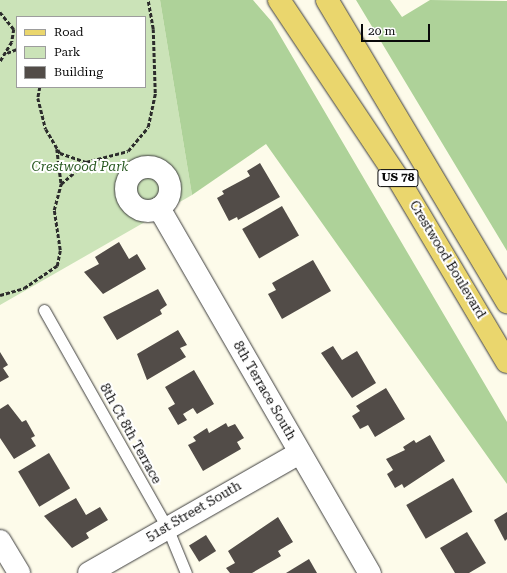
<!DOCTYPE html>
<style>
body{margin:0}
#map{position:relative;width:507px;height:573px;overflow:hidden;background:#fdfbea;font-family:"Roboto Serif",serif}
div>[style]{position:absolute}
.green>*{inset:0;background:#cbe3b8}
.forest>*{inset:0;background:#aed299}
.building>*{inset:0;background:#524c48;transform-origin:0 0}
.path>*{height:2.5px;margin-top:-1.25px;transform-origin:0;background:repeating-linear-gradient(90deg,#2c2c2c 0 4px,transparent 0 6px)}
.roads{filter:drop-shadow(0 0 1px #3d3d3d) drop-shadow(0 0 1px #3d3d3d)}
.lane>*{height:11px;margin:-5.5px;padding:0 5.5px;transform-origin:5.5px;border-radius:5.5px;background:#fff}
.street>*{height:22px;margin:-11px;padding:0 11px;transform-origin:11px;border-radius:11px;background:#fff}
.street>.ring{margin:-11px;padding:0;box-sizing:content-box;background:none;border:22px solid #fff;border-radius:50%}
.primary>*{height:22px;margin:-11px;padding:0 11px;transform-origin:11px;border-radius:11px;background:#ead66d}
span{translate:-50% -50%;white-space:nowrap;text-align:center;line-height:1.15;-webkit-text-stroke:4px #fff;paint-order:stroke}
.shield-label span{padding:1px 3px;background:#fff;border:1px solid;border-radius:3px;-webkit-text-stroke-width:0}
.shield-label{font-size:12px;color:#0a0a0a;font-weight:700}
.park-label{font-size:13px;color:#295a22;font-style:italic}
.street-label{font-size:13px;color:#0a0a0a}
.legend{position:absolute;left:16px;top:16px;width:130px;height:72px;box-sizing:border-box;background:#fff;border:1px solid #9d9d9d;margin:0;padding:5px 7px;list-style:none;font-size:12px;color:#0a0a0a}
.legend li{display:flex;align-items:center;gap:8px;height:20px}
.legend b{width:20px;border:1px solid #9d9d9d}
.scale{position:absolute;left:361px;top:24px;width:69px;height:18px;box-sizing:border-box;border:2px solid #0a0a0a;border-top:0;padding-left:5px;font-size:12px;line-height:14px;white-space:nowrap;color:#0a0a0a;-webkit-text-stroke:3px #fff;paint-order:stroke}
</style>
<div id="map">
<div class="green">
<i style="clip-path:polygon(evenodd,0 0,160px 0,192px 195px,0 305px,0 0,17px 17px,145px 17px,145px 87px,17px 87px,17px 17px)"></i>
</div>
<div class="forest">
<i style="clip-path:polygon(160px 0,253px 0,272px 22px,507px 422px,507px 484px,266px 144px,192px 195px)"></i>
<i style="clip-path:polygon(356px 0,390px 0,402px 17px,430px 0,507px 1px,507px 251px)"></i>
</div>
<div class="building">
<i style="clip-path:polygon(260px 163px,280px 197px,238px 220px,237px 217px,229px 221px,217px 198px,224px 194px,222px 191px,250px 176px,247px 171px)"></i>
<i style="left:282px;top:206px;width:34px;height:46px;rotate:60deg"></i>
<i style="clip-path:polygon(119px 242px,129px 259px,137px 254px,146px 269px,103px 294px,84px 272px,99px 264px,95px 257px)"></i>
<i style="clip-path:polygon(313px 260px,331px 291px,282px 319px,268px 294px,276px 290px,272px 283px)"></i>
<i style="clip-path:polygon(158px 289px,167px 305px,160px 310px,162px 314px,117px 340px,103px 317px)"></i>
<i style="clip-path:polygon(178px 330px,187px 345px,180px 348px,186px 357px,147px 380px,137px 354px)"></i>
<i style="clip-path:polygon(333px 346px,342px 360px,357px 351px,376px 383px,352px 398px,321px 353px)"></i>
<i style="clip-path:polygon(0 352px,8px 365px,3px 368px,9px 377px,0 382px)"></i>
<i style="clip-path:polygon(194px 370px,214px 404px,197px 414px,193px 408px,183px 414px,187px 420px,178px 425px,168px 408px,175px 404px,165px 387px)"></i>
<i style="clip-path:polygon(386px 388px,405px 419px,375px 437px,368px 425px,360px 429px,352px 416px,360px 411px,356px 406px)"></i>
<i style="clip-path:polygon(8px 404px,22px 422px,26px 420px,35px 436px,31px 438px,36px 446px,14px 459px,0 438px,0 409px)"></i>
<i style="clip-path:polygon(226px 423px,228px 427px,235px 424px,244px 438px,237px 442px,241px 449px,203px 471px,188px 445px,196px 441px,193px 437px,207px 428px,209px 433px)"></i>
<i style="clip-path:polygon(430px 435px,445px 461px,404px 488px,402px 484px,395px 488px,387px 474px,393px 470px,386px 459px,405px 450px,403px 447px,414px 440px,416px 443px)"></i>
<i style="left:49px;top:453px;width:41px;height:36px;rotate:59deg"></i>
<i style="left:453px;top:478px;width:39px;height:54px;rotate:60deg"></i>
<i style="clip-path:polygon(76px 498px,86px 515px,100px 507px,108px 520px,86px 533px,89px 538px,72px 548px,44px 516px)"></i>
<i style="clip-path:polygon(507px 512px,507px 539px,505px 541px,494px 520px)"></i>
<i style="clip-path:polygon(278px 517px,293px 542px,278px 551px,281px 556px,252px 573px,230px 573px,226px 568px,235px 563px,228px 551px)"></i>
<i style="clip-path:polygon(467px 532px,486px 563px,469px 573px,455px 573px,440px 548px)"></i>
<i style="left:206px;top:535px;width:19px;height:20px;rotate:58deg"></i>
<i style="clip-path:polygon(309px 559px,317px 573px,286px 573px)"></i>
</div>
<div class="path">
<i style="left:0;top:12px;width:22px;rotate:51deg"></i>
<i style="left:14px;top:29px;width:13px;rotate:99deg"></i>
<i style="left:12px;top:42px;width:23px;rotate:121deg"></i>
<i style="left:7px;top:53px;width:11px;rotate:-22deg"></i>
<i style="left:40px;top:87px;width:11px;rotate:100deg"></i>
<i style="left:38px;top:98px;width:32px;rotate:76deg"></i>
<i style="left:46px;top:129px;width:28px;rotate:60deg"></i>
<i style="left:60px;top:153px;width:28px;rotate:19deg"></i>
<i style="left:86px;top:162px;width:43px;rotate:-14.7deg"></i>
<i style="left:128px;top:151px;width:31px;rotate:-50deg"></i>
<i style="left:148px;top:127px;width:35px;rotate:-78deg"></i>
<i style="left:155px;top:93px;width:64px;rotate:-91.8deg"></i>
<i style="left:153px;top:29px;width:29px;rotate:-100deg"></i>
<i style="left:57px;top:149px;width:34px;rotate:83deg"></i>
<i style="left:0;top:295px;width:25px;rotate:-16deg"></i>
<i style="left:24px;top:288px;width:40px;rotate:-34deg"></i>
<i style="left:57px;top:266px;width:16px;rotate:-79deg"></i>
<i style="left:60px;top:250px;width:40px;rotate:-98.5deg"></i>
<i style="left:54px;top:210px;width:27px;rotate:-75deg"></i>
<i style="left:61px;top:184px;width:33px;rotate:-41deg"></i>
</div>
<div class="roads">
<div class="lane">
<i style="left:44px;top:310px;width:249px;rotate:60.5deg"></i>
<i style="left:167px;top:527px;width:50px;rotate:67.6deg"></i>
</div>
<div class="street">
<i class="ring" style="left:126px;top:167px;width:22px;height:22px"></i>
<i style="left:159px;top:208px;width:422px;rotate:60deg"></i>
<i style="left:0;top:541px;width:37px;rotate:59deg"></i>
<i style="left:89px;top:573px;width:242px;rotate:-29.7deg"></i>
</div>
<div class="primary">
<i style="left:279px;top:0;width:213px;rotate:56.3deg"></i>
<i style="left:397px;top:177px;width:215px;rotate:59.3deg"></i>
<i style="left:327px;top:0;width:352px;rotate:59.2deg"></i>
</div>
</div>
<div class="shield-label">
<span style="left:398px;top:178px">US 78</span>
</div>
<div class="park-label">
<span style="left:80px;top:167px">Crestwood Park</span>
</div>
<div class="street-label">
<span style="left:447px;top:260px;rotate:59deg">Crestwood Boulevard</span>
<span style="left:264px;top:391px;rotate:60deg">8th Terrace South</span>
<span style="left:130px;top:434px;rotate:61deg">8th Ct 8th Terrace</span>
<span style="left:194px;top:512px;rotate:-30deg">51st Street South</span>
</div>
<ul class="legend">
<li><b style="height:5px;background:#ead66d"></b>Road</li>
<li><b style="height:11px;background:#cbe3b8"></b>Park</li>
<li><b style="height:11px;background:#524c48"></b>Building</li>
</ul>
<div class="scale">20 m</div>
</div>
